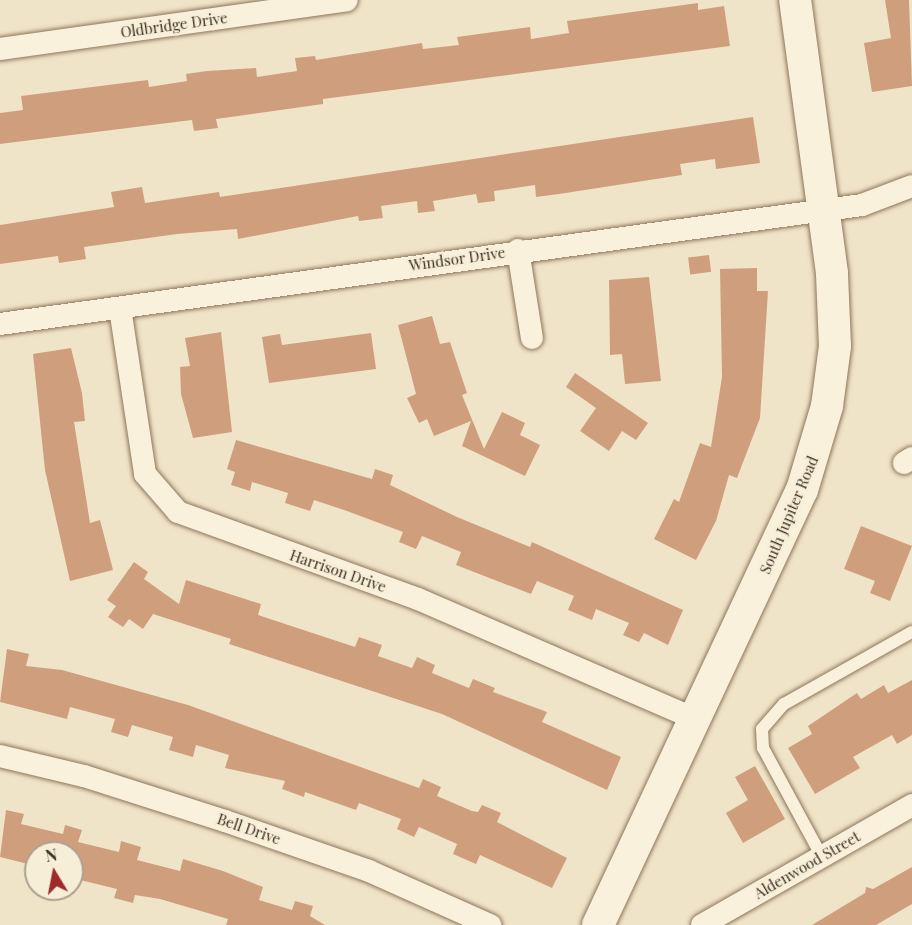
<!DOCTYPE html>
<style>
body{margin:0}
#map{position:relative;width:912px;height:925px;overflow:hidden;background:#f0e4c8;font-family:"Playfair Display",serif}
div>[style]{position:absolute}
.building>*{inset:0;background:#cf9f7d;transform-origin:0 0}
.roads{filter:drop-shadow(0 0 2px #8d765c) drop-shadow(0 0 2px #8d765c)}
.lane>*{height:12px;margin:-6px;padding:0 6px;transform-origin:6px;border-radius:6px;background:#faf1dc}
.street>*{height:22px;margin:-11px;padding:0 11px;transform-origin:11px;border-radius:11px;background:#faf1dc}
.secondary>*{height:32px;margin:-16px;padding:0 16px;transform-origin:16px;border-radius:16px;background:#faf1dc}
span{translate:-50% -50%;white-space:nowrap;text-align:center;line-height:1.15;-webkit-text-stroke:5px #f7eed8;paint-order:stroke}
.street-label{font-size:15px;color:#3d2e20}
.north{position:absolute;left:24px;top:841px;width:60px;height:60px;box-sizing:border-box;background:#f7eed8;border:2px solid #ada18e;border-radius:50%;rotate:350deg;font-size:16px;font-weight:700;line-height:24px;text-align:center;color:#3d2e20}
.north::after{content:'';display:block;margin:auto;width:21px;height:27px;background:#9e2a2b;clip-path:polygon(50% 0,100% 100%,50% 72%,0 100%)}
</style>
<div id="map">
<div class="building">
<i style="clip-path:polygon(885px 0,909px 0,912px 86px,872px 92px,864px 43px,891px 38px)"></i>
<i style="clip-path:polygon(698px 3px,698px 10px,724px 6px,730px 46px,323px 99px,323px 104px,216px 119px,218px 128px,194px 131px,192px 120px,0 144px,0 113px,23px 110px,21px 96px,148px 80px,149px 87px,187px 81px,186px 74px,207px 71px,256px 68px,257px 77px,297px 71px,295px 58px,315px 56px,316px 60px,422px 43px,423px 49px,459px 45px,457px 37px,530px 27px,531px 39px,569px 33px,567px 21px)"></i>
<i style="clip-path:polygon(753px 117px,760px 163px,716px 169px,715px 159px,680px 164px,682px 175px,559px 194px,536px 197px,535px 185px,494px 191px,495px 201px,478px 203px,476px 194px,433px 201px,435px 211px,418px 213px,417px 201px,381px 206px,383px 218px,359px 221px,358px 216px,238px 239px,237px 229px,177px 234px,84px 247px,86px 259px,59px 263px,58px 256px,0 264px,0 225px,114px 207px,111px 192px,142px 187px,145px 203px,219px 192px,220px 197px)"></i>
<i style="left:709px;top:255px;width:17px;height:21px;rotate:83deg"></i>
<i style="clip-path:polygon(757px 268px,757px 291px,768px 291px,760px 418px,737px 478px,729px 475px,716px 521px,696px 560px,654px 539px,674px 499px,679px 502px,700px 443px,711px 447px,722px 377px,720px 269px)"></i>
<i style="clip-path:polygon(649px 277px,661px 381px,625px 384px,622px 354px,610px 355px,609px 280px)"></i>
<i style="clip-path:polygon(432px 316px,440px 344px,450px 342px,467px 393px,462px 395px,484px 449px,502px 412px,525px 423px,520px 435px,540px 445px,525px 476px,462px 446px,471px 421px,434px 436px,427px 419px,419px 423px,407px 398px,416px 394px,398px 325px)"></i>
<i style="clip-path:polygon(221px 332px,232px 432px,193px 438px,181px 394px,180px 367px,190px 366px,185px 338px)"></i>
<i style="clip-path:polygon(371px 333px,376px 369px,269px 383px,262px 337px,280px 334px,282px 345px)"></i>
<i style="clip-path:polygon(71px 348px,82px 393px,85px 421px,74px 422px,90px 523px,100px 520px,113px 570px,70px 581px,45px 470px,33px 354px)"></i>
<i style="clip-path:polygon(575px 373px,648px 423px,636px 440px,622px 431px,609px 451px,580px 431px,596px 408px,566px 387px)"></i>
<i style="clip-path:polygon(236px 440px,372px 479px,375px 469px,393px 475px,390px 485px,457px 517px,530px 547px,532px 542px,683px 610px,668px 645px,644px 633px,639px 642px,623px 635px,629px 623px,596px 609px,592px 620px,568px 610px,574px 596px,537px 581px,531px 594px,456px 565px,461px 552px,422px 536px,416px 549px,399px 542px,403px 532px,347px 511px,314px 500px,310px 511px,285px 503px,288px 493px,252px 482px,250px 491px,231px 485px,235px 472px,227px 469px)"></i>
<i style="clip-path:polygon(861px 526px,912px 546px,890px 601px,870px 593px,875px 581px,844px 569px)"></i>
<i style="clip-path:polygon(134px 562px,148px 572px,144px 579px,179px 604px,186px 580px,261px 604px,258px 615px,355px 647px,359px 637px,382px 645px,378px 656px,412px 668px,417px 657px,435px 665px,432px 673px,469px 688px,473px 679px,495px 688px,493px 692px,547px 712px,542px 722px,621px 757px,607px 790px,442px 714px,229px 644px,231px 639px,153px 614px,143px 629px,129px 619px,123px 627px,108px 617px,116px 606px,107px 600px)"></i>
<i style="clip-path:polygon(7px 649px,29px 654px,26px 666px,62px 670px,188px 705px,419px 788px,423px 779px,441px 787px,437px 796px,472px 811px,478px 812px,482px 805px,501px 813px,497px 822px,567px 858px,552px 888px,480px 855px,476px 864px,453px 854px,457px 844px,419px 827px,414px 837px,397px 829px,401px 819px,359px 803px,356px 810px,305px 792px,304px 797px,282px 789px,285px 781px,225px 768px,229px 755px,196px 745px,193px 757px,169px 750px,173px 737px,132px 725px,128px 737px,111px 732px,115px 719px,70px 707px,67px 719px,0 702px)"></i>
<i style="clip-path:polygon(912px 680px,912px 735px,897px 744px,892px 735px,853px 757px,860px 768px,815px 794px,788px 748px,812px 734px,808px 726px,857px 693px,861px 699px,884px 685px,888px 693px)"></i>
<i style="clip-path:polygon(755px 766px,785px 819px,743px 843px,726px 813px,748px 800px,735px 777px)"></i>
<i style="clip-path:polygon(6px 810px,24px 814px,21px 824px,63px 834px,65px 825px,82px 830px,78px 842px,119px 852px,121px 841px,141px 847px,137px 860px,180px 871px,183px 859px,223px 871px,263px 887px,259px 900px,292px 910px,295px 901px,313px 906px,310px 916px,325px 925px,226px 925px,228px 919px,160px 899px,135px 895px,133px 903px,114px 898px,117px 889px,72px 878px,72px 853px,36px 853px,36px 866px,0 857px)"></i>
<i style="clip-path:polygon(912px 867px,912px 904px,876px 925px,812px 925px,865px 893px,866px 887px,873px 889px)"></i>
</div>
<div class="roads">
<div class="lane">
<i style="left:822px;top:857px;width:124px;rotate:-118.4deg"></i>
<i style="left:763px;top:748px;width:19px;rotate:-93deg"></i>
<i style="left:762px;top:729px;width:33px;rotate:-49deg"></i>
<i style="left:784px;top:704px;width:147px;rotate:-29.4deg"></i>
</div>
<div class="street">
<i style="left:0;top:49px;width:350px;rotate:-8deg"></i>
<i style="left:518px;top:250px;width:89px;rotate:81deg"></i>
<i style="left:120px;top:308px;width:168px;rotate:81.4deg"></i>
<i style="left:145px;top:474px;width:50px;rotate:49deg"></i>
<i style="left:178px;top:512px;width:255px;rotate:19.9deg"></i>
<i style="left:418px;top:599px;width:305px;rotate:23.4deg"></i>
<i style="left:0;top:324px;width:870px;rotate:-7.86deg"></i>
<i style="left:862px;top:205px;width:53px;rotate:-20.8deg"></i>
<i style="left:904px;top:463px;width:9px;rotate:-32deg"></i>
<i style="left:0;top:756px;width:86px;rotate:13.4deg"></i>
<i style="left:84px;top:776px;width:148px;rotate:17.7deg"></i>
<i style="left:225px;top:821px;width:152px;rotate:19.1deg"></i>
<i style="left:369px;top:871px;width:133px;rotate:24.1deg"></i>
<i style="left:702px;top:925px;width:242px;rotate:-29.7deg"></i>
</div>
<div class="secondary">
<i style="left:598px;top:925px;width:480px;rotate:-64.9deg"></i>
<i style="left:802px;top:490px;width:88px;rotate:-73.4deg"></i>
<i style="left:827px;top:406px;width:61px;rotate:-82.4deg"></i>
<i style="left:835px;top:346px;width:73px;rotate:-92.4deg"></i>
<i style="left:832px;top:273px;width:275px;rotate:-97.7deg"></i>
</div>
</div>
<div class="street-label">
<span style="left:174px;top:25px;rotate:-8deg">Oldbridge Drive</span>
<span style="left:457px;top:259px;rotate:-8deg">Windsor Drive</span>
<span style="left:789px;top:515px;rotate:-67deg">South Jupiter Road</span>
<span style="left:338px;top:571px;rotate:19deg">Harrison Drive</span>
<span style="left:249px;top:829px;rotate:19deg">Bell Drive</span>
<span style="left:807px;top:865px;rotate:-30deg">Aldenwood Street</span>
</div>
<div class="north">N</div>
</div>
